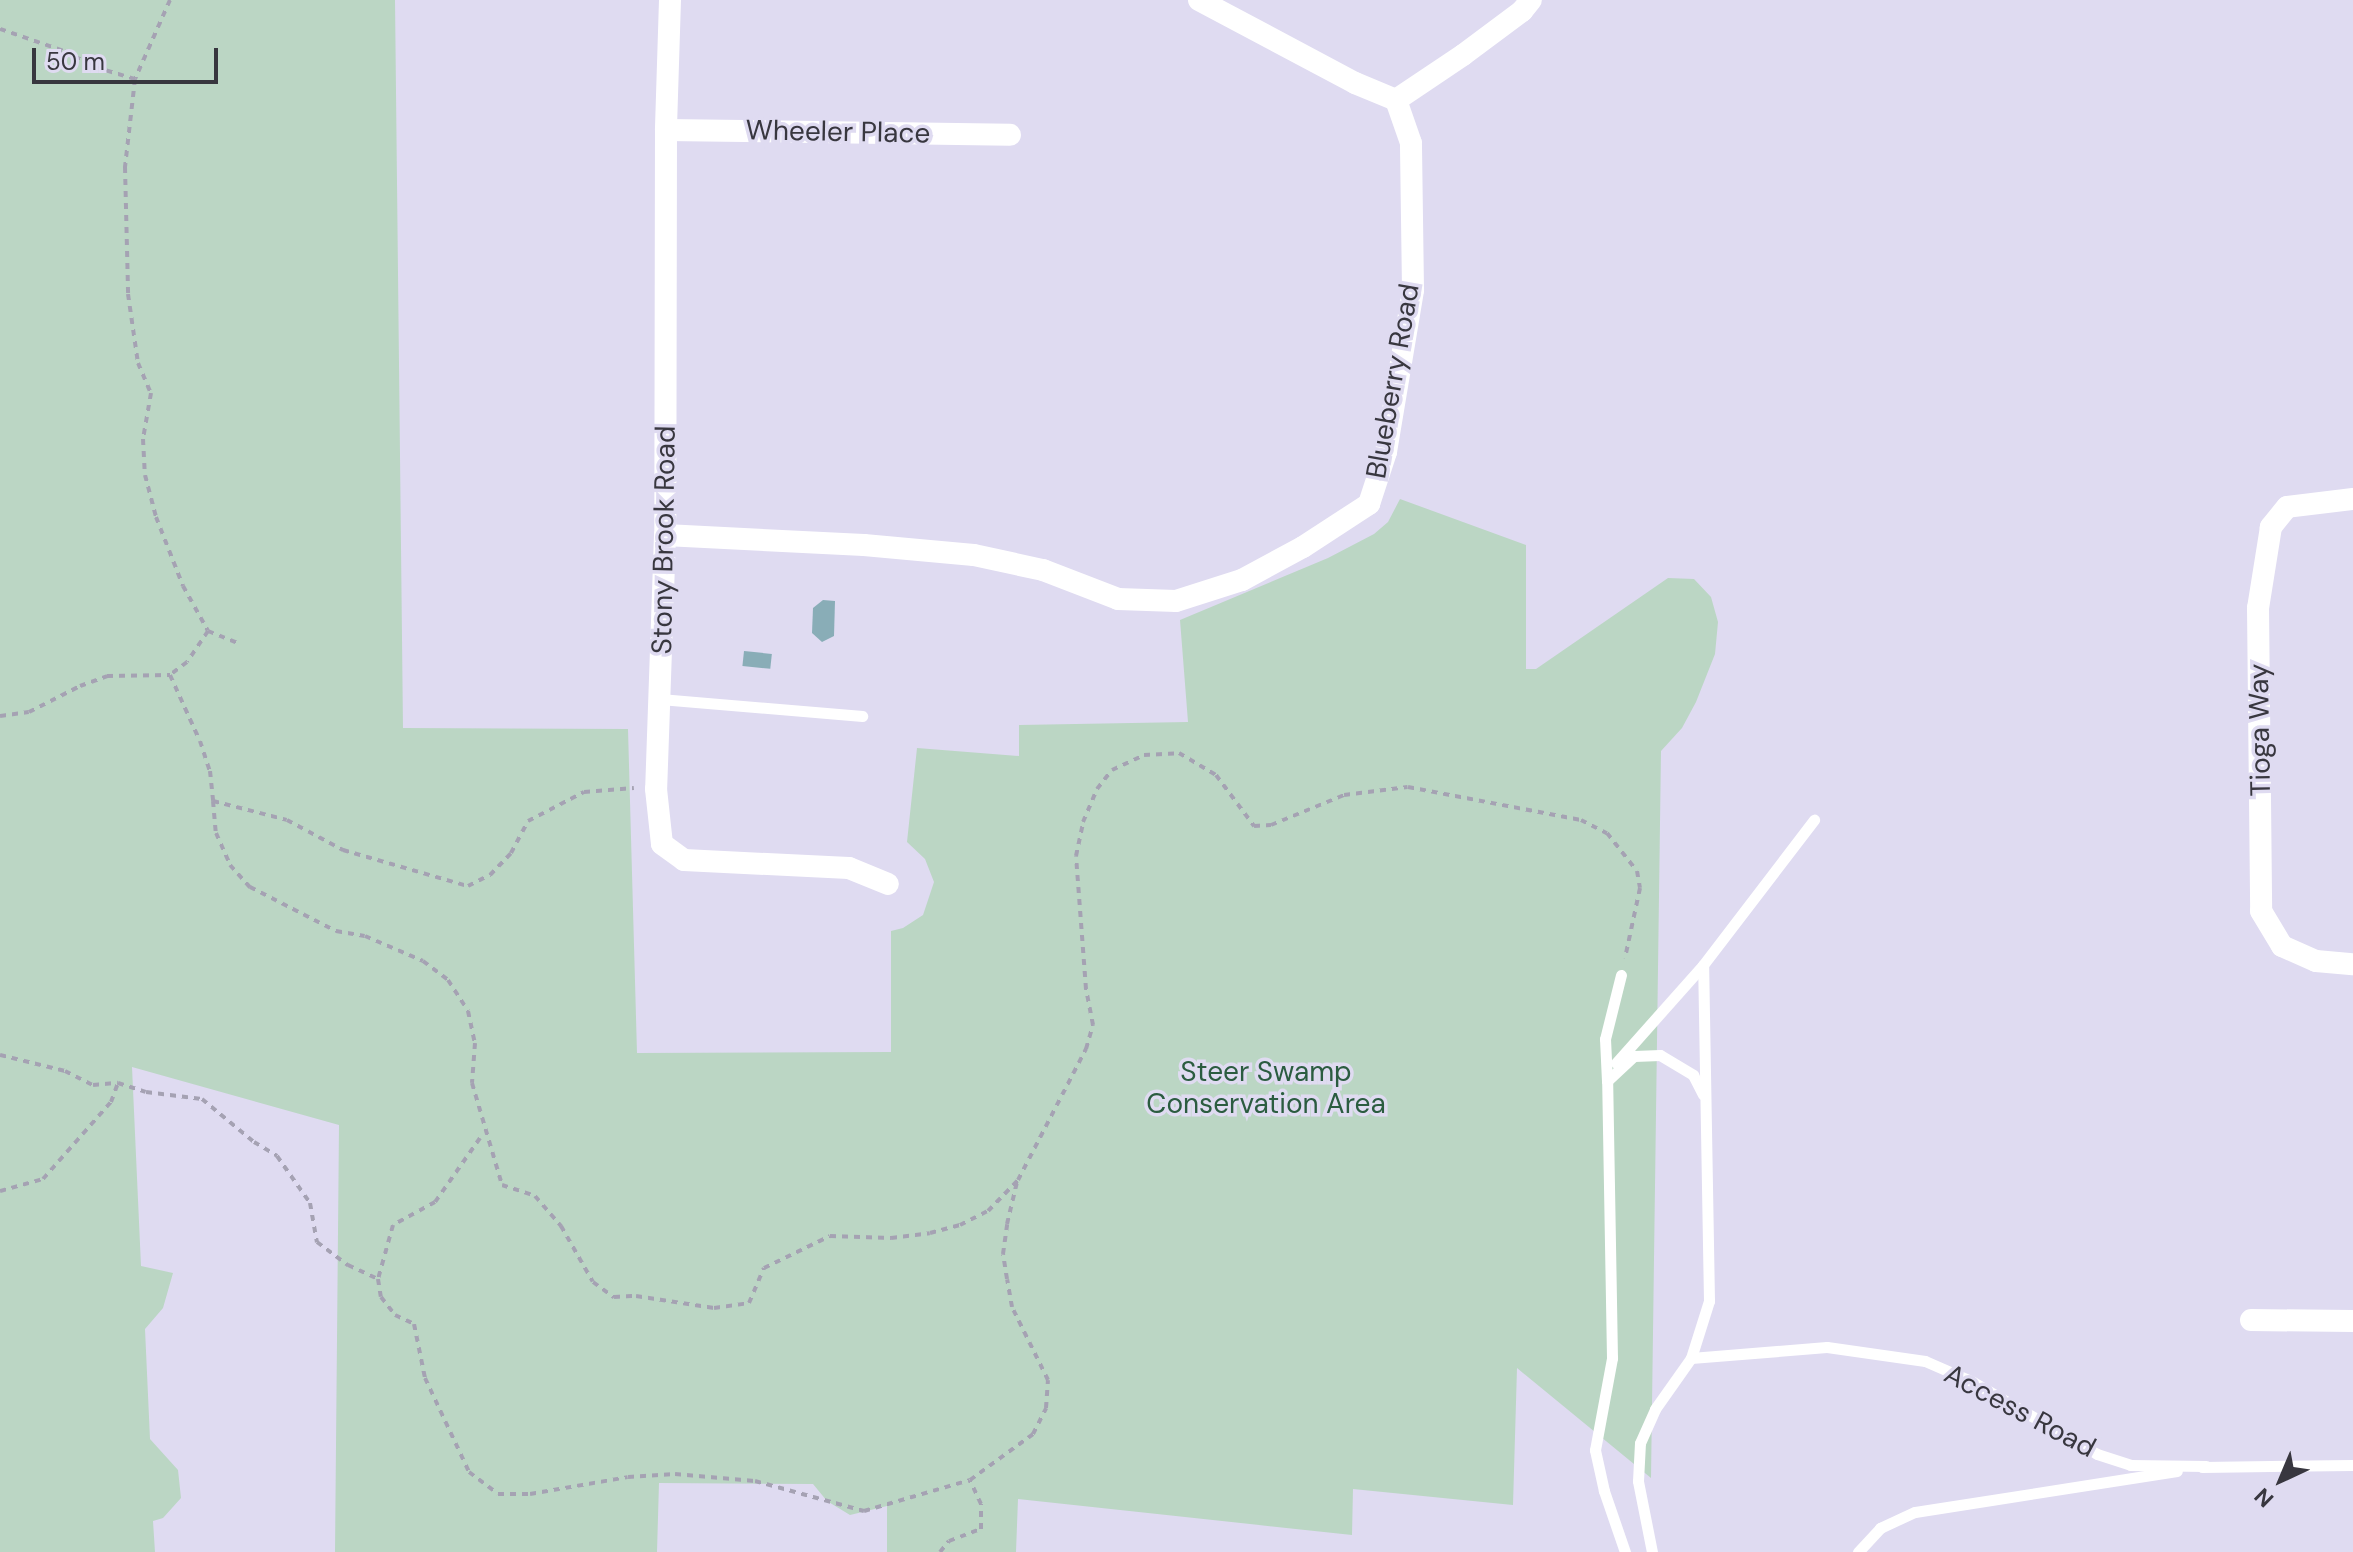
<!DOCTYPE html>
<style>
body{margin:0}
#map{position:relative;width:2353px;height:1552px;overflow:hidden;background:#dfdbf1;font-family:"DM Sans",sans-serif}
div>[style]{position:absolute}
.green>*{inset:0;background:#bbd6c4}
.water>*{inset:0;background:#89adb7;transform-origin:0 0}
.path>*{height:4px;margin-top:-2px;transform-origin:0;background:repeating-linear-gradient(90deg,#a5a2b3 0 6px,transparent 0 12px)}
.service>*{height:11px;margin:-5.5px;padding:0 5.5px;transform-origin:5.5px;border-radius:5.5px;background:#fff}
.minor>*{height:22px;margin:-11px;padding:0 11px;transform-origin:11px;border-radius:11px;background:#fff}
span{translate:-50% -50%;white-space:nowrap;text-align:center;line-height:1.15;-webkit-text-stroke:7px #dfdbf1;paint-order:stroke}
.street-label{font-size:28px;color:#38373f}
.park-label{font-size:28px;color:#2b5c40}
.north{position:absolute;left:2241px;top:1440px;width:80px;height:80px;-webkit-text-stroke:6px #dfdbf1;paint-order:stroke;rotate:224deg;font-size:22px;font-weight:700;line-height:32px;text-align:center;color:#38373f}
.north::after{content:'';display:block;margin:auto;width:28px;height:36px;background:#38373f;clip-path:polygon(50% 0,100% 100%,50% 72%,0 100%)}
.scale{position:absolute;left:32px;top:48px;width:186px;height:36px;box-sizing:border-box;border:4px solid #38373f;border-top:0;padding-left:10px;font-size:24px;line-height:28px;white-space:nowrap;color:#38373f;-webkit-text-stroke:6px #dfdbf1;paint-order:stroke}
</style>
<div id="map">
<div class="green">
<i style="clip-path:polygon(0 0,395px 0,403px 728px,628px 729px,637px 1053px,891px 1052px,891px 931px,903px 928px,923px 915px,934px 882px,925px 859px,907px 842px,917px 748px,1019px 756px,1019px 725px,1188px 722px,1180px 620px,1328px 558px,1374px 534px,1388px 522px,1400px 499px,1526px 545px,1526px 669px,1536px 669px,1668px 578px,1694px 579px,1711px 597px,1718px 622px,1715px 654px,1696px 702px,1682px 728px,1661px 751px,1651px 1478px,1517px 1368px,1513px 1505px,1353px 1489px,1352px 1535px,1018px 1499px,1016px 1552px,887px 1552px,887px 1506px,850px 1515px,827px 1501px,813px 1484px,659px 1483px,657px 1552px,335px 1552px,339px 1125px,132px 1067px,141px 1266px,173px 1273px,163px 1308px,145px 1329px,150px 1439px,178px 1470px,181px 1498px,163px 1518px,153px 1521px,155px 1552px,0 1552px)"></i>
</div>
<div class="water">
<i style="clip-path:polygon(823px 600px,835px 601px,834px 636px,822px 642px,812px 633px,813px 608px)"></i>
<i style="left:744px;top:651px;width:28px;height:15px;rotate:6deg"></i>
</div>
<div class="path">
<i style="left:170px;top:0;width:86px;rotate:113.9deg"></i>
<i style="left:135px;top:79px;width:89px;rotate:96.5deg"></i>
<i style="left:125px;top:167px;width:127px;rotate:88.6deg"></i>
<i style="left:128px;top:294px;width:70px;rotate:81.8deg"></i>
<i style="left:138px;top:363px;width:33px;rotate:67deg"></i>
<i style="left:151px;top:393px;width:47px;rotate:99.9deg"></i>
<i style="left:143px;top:439px;width:36px;rotate:87deg"></i>
<i style="left:145px;top:475px;width:43px;rotate:75.3deg"></i>
<i style="left:156px;top:517px;width:74px;rotate:68.6deg"></i>
<i style="left:183px;top:586px;width:51px;rotate:60.9deg"></i>
<i style="left:208px;top:631px;width:31px;rotate:22deg"></i>
<i style="left:0;top:29px;width:68px;rotate:19deg"></i>
<i style="left:64px;top:51px;width:35px;rotate:27deg"></i>
<i style="left:95px;top:67px;width:42px;rotate:16.7deg"></i>
<i style="left:208px;top:631px;width:37px;rotate:124deg"></i>
<i style="left:187px;top:662px;width:21px;rotate:143deg"></i>
<i style="left:170px;top:675px;width:72px;rotate:65.6deg"></i>
<i style="left:200px;top:741px;width:32px;rotate:72deg"></i>
<i style="left:210px;top:771px;width:30px;rotate:84deg"></i>
<i style="left:213px;top:801px;width:76px;rotate:14.4deg"></i>
<i style="left:287px;top:820px;width:64px;rotate:28.2deg"></i>
<i style="left:343px;top:850px;width:130px;rotate:16.1deg"></i>
<i style="left:468px;top:886px;width:25px;rotate:-27deg"></i>
<i style="left:490px;top:875px;width:30px;rotate:-46deg"></i>
<i style="left:511px;top:853px;width:36px;rotate:-62deg"></i>
<i style="left:528px;top:821px;width:63px;rotate:-27.4deg"></i>
<i style="left:584px;top:792px;width:50px;rotate:-4.6deg"></i>
<i style="left:0;top:716px;width:29px;rotate:-8deg"></i>
<i style="left:29px;top:712px;width:57px;rotate:-27deg"></i>
<i style="left:80px;top:686px;width:29px;rotate:-20deg"></i>
<i style="left:107px;top:676px;width:63px;rotate:-0.9deg"></i>
<i style="left:213px;top:801px;width:32px;rotate:85deg"></i>
<i style="left:216px;top:833px;width:35px;rotate:66deg"></i>
<i style="left:230px;top:865px;width:30px;rotate:48deg"></i>
<i style="left:250px;top:887px;width:97px;rotate:27.1deg"></i>
<i style="left:336px;top:931px;width:29px;rotate:10deg"></i>
<i style="left:365px;top:936px;width:63px;rotate:23.3deg"></i>
<i style="left:423px;top:961px;width:31px;rotate:37deg"></i>
<i style="left:448px;top:980px;width:37px;rotate:57deg"></i>
<i style="left:468px;top:1011px;width:33px;rotate:78deg"></i>
<i style="left:475px;top:1043px;width:40px;rotate:94.3deg"></i>
<i style="left:472px;top:1083px;width:106px;rotate:73.6deg"></i>
<i style="left:502px;top:1185px;width:35px;rotate:18deg"></i>
<i style="left:535px;top:1196px;width:40px;rotate:49deg"></i>
<i style="left:561px;top:1226px;width:64px;rotate:60.3deg"></i>
<i style="left:593px;top:1282px;width:26px;rotate:36deg"></i>
<i style="left:614px;top:1297px;width:22px;rotate:-3deg"></i>
<i style="left:636px;top:1296px;width:79px;rotate:8.7deg"></i>
<i style="left:714px;top:1308px;width:35px;rotate:-8deg"></i>
<i style="left:749px;top:1303px;width:38px;rotate:-67deg"></i>
<i style="left:764px;top:1268px;width:73px;rotate:-25.9deg"></i>
<i style="left:830px;top:1236px;width:61px;rotate:1.9deg"></i>
<i style="left:891px;top:1238px;width:39px;rotate:-7deg"></i>
<i style="left:930px;top:1233px;width:31px;rotate:-15deg"></i>
<i style="left:960px;top:1225px;width:31px;rotate:-27deg"></i>
<i style="left:988px;top:1211px;width:43px;rotate:-45.9deg"></i>
<i style="left:1018px;top:1180px;width:148px;rotate:-62.6deg"></i>
<i style="left:1086px;top:1049px;width:25px;rotate:-74deg"></i>
<i style="left:1093px;top:1025px;width:37px;rotate:-101deg"></i>
<i style="left:1086px;top:989px;width:133px;rotate:-94.3deg"></i>
<i style="left:1076px;top:856px;width:35px;rotate:-78deg"></i>
<i style="left:1083px;top:822px;width:36px;rotate:-67deg"></i>
<i style="left:1097px;top:789px;width:24px;rotate:-52deg"></i>
<i style="left:1112px;top:770px;width:35px;rotate:-25deg"></i>
<i style="left:1144px;top:755px;width:35px;rotate:-3deg"></i>
<i style="left:1179px;top:753px;width:43px;rotate:30.7deg"></i>
<i style="left:1216px;top:775px;width:64px;rotate:53.3deg"></i>
<i style="left:1254px;top:826px;width:17px;rotate:-3deg"></i>
<i style="left:1271px;top:825px;width:79px;rotate:-22.3deg"></i>
<i style="left:1344px;top:795px;width:64px;rotate:-7.1deg"></i>
<i style="left:1408px;top:787px;width:176px;rotate:10.8deg"></i>
<i style="left:1581px;top:820px;width:29px;rotate:27deg"></i>
<i style="left:1607px;top:833px;width:48px;rotate:51.7deg"></i>
<i style="left:1637px;top:871px;width:17px;rotate:80deg"></i>
<i style="left:1640px;top:888px;width:72px;rotate:102.1deg"></i>
<i style="left:0;top:1055px;width:67px;rotate:13.8deg"></i>
<i style="left:65px;top:1071px;width:31px;rotate:27deg"></i>
<i style="left:93px;top:1085px;width:25px;rotate:-5deg"></i>
<i style="left:118px;top:1083px;width:29px;rotate:18deg"></i>
<i style="left:146px;top:1092px;width:56px;rotate:7.1deg"></i>
<i style="left:202px;top:1099px;width:67px;rotate:39.6deg"></i>
<i style="left:254px;top:1142px;width:27px;rotate:31deg"></i>
<i style="left:277px;top:1156px;width:57px;rotate:54.9deg"></i>
<i style="left:310px;top:1203px;width:40px;rotate:80deg"></i>
<i style="left:317px;top:1242px;width:39px;rotate:37deg"></i>
<i style="left:348px;top:1265px;width:33px;rotate:25deg"></i>
<i style="left:480px;top:1138px;width:78px;rotate:125.1deg"></i>
<i style="left:435px;top:1202px;width:48px;rotate:151.3deg"></i>
<i style="left:393px;top:1225px;width:56px;rotate:105.5deg"></i>
<i style="left:378px;top:1279px;width:18px;rotate:81deg"></i>
<i style="left:381px;top:1297px;width:23px;rotate:52deg"></i>
<i style="left:395px;top:1315px;width:21px;rotate:25deg"></i>
<i style="left:414px;top:1324px;width:55px;rotate:78.5deg"></i>
<i style="left:425px;top:1378px;width:104px;rotate:64.9deg"></i>
<i style="left:469px;top:1472px;width:36px;rotate:37deg"></i>
<i style="left:498px;top:1494px;width:32px"></i>
<i style="left:530px;top:1494px;width:99px;rotate:-9.8deg"></i>
<i style="left:628px;top:1477px;width:47px;rotate:-3.7deg"></i>
<i style="left:675px;top:1474px;width:80px;rotate:5deg"></i>
<i style="left:755px;top:1481px;width:113px;rotate:15.4deg"></i>
<i style="left:864px;top:1511px;width:110px;rotate:-16.3deg"></i>
<i style="left:970px;top:1480px;width:78px;rotate:-36.1deg"></i>
<i style="left:1033px;top:1434px;width:29px;rotate:-63deg"></i>
<i style="left:1046px;top:1408px;width:28px;rotate:-86deg"></i>
<i style="left:1048px;top:1380px;width:81px;rotate:-116.3deg"></i>
<i style="left:1012px;top:1307px;width:28px;rotate:-100deg"></i>
<i style="left:1007px;top:1279px;width:25px;rotate:-99deg"></i>
<i style="left:1003px;top:1254px;width:30px;rotate:-82deg"></i>
<i style="left:1007px;top:1224px;width:43px;rotate:-76.6deg"></i>
<i style="left:0;top:1191px;width:45px;rotate:-15.6deg"></i>
<i style="left:43px;top:1179px;width:103px;rotate:-48.6deg"></i>
<i style="left:111px;top:1102px;width:20px;rotate:-70deg"></i>
<i style="left:940px;top:1552px;width:14px;rotate:-51deg"></i>
<i style="left:949px;top:1541px;width:34px;rotate:-21deg"></i>
<i style="left:981px;top:1529px;width:25px;rotate:-90deg"></i>
<i style="left:981px;top:1504px;width:26px;rotate:-115deg"></i>
</div>
<div class="service">
<i style="left:660px;top:699px;width:203px;rotate:4.8deg"></i>
<i style="left:1616px;top:1063px;width:131px;rotate:-48.4deg"></i>
<i style="left:1607px;top:1081px;width:42px;rotate:-92.7deg"></i>
<i style="left:1605px;top:1039px;width:66px;rotate:-76deg"></i>
<i style="left:1691px;top:1358px;width:136px;rotate:-4.6deg"></i>
<i style="left:1827px;top:1347px;width:99px;rotate:8.1deg"></i>
<i style="left:1925px;top:1361px;width:52px;rotate:23.6deg"></i>
<i style="left:1973px;top:1382px;width:143px;rotate:30.1deg"></i>
<i style="left:2097px;top:1454px;width:35px;rotate:18deg"></i>
<i style="left:2130px;top:1465px;width:76px;rotate:0.8deg"></i>
<i style="left:2202px;top:1467px;width:151px;rotate:-0.8deg"></i>
<i style="left:1625px;top:1552px;width:65px;rotate:-109deg"></i>
<i style="left:1604px;top:1491px;width:42px;rotate:-102.4deg"></i>
<i style="left:1595px;top:1450px;width:94px;rotate:-79.5deg"></i>
<i style="left:1612px;top:1358px;width:277px;rotate:-91deg"></i>
<i style="left:1607px;top:1081px;width:37px;rotate:-43deg"></i>
<i style="left:1634px;top:1056px;width:26px;rotate:-2deg"></i>
<i style="left:1660px;top:1055px;width:39px;rotate:31deg"></i>
<i style="left:1693px;top:1075px;width:22px;rotate:63deg"></i>
<i style="left:1652px;top:1552px;width:72px;rotate:-101.2deg"></i>
<i style="left:1638px;top:1481px;width:38px;rotate:-87deg"></i>
<i style="left:1640px;top:1443px;width:37px;rotate:-66deg"></i>
<i style="left:1655px;top:1409px;width:62px;rotate:-54.8deg"></i>
<i style="left:1691px;top:1358px;width:60px;rotate:-72.5deg"></i>
<i style="left:1709px;top:1301px;width:336px;rotate:-91deg"></i>
<i style="left:1703px;top:965px;width:183px;rotate:-52.6deg"></i>
<i style="left:1858px;top:1552px;width:33px;rotate:-47deg"></i>
<i style="left:1880px;top:1528px;width:38px;rotate:-25deg"></i>
<i style="left:1915px;top:1512px;width:265px;rotate:-8.9deg"></i>
</div>
<div class="minor">
<i style="left:670px;top:0;width:130px;rotate:91.8deg"></i>
<i style="left:666px;top:130px;width:405px;rotate:90.1deg"></i>
<i style="left:665px;top:535px;width:254px;rotate:92deg"></i>
<i style="left:656px;top:789px;width:55px;rotate:83.8deg"></i>
<i style="left:662px;top:844px;width:27px;rotate:36deg"></i>
<i style="left:684px;top:860px;width:165px;rotate:2.8deg"></i>
<i style="left:849px;top:868px;width:42px;rotate:22.3deg"></i>
<i style="left:1199px;top:0;width:177px;rotate:28deg"></i>
<i style="left:1355px;top:83px;width:44px;rotate:22.5deg"></i>
<i style="left:1396px;top:100px;width:81px;rotate:-33.9deg"></i>
<i style="left:1463px;top:55px;width:74px;rotate:-36.7deg"></i>
<i style="left:1522px;top:11px;width:14px;rotate:-51deg"></i>
<i style="left:666px;top:130px;width:344px;rotate:0.8deg"></i>
<i style="left:2353px;top:499px;width:66px;rotate:173.1deg"></i>
<i style="left:2287px;top:507px;width:26px;rotate:129deg"></i>
<i style="left:2271px;top:527px;width:82px;rotate:99.1deg"></i>
<i style="left:2258px;top:608px;width:303px;rotate:89.4deg"></i>
<i style="left:2261px;top:911px;width:41px;rotate:59deg"></i>
<i style="left:2282px;top:946px;width:37px;rotate:24deg"></i>
<i style="left:2316px;top:961px;width:37px;rotate:5deg"></i>
<i style="left:665px;top:535px;width:199px;rotate:2.9deg"></i>
<i style="left:864px;top:545px;width:110px;rotate:5.2deg"></i>
<i style="left:974px;top:555px;width:71px;rotate:12.3deg"></i>
<i style="left:1043px;top:570px;width:80px;rotate:21.1deg"></i>
<i style="left:1118px;top:599px;width:58px;rotate:2deg"></i>
<i style="left:1176px;top:601px;width:69px;rotate:-17.7deg"></i>
<i style="left:1242px;top:580px;width:69px;rotate:-28.4deg"></i>
<i style="left:1303px;top:547px;width:79px;rotate:-33.1deg"></i>
<i style="left:1369px;top:504px;width:55px;rotate:-71.9deg"></i>
<i style="left:1386px;top:452px;width:164px;rotate:-80.5deg"></i>
<i style="left:1413px;top:290px;width:147px;rotate:-90.8deg"></i>
<i style="left:1411px;top:143px;width:46px;rotate:-109.2deg"></i>
<i style="left:2251px;top:1320px;width:102px;rotate:0.6deg"></i>
</div>
<div class="street-label">
<span style="left:838px;top:132px;rotate:1deg">Wheeler Place</span>
<span style="left:1393px;top:381px;rotate:-80deg">Blueberry Road</span>
<span style="left:664px;top:540px;rotate:-89deg">Stony Brook Road</span>
<span style="left:2260px;top:730px;rotate:-91deg">Tioga Way</span>
<span style="left:2020px;top:1411px;rotate:28deg">Access Road</span>
</div>
<div class="park-label">
<span style="left:1266px;top:1088px">Steer Swamp<br>Conservation Area</span>
</div>
<div class="north">N</div>
<div class="scale">50 m</div>
</div>
